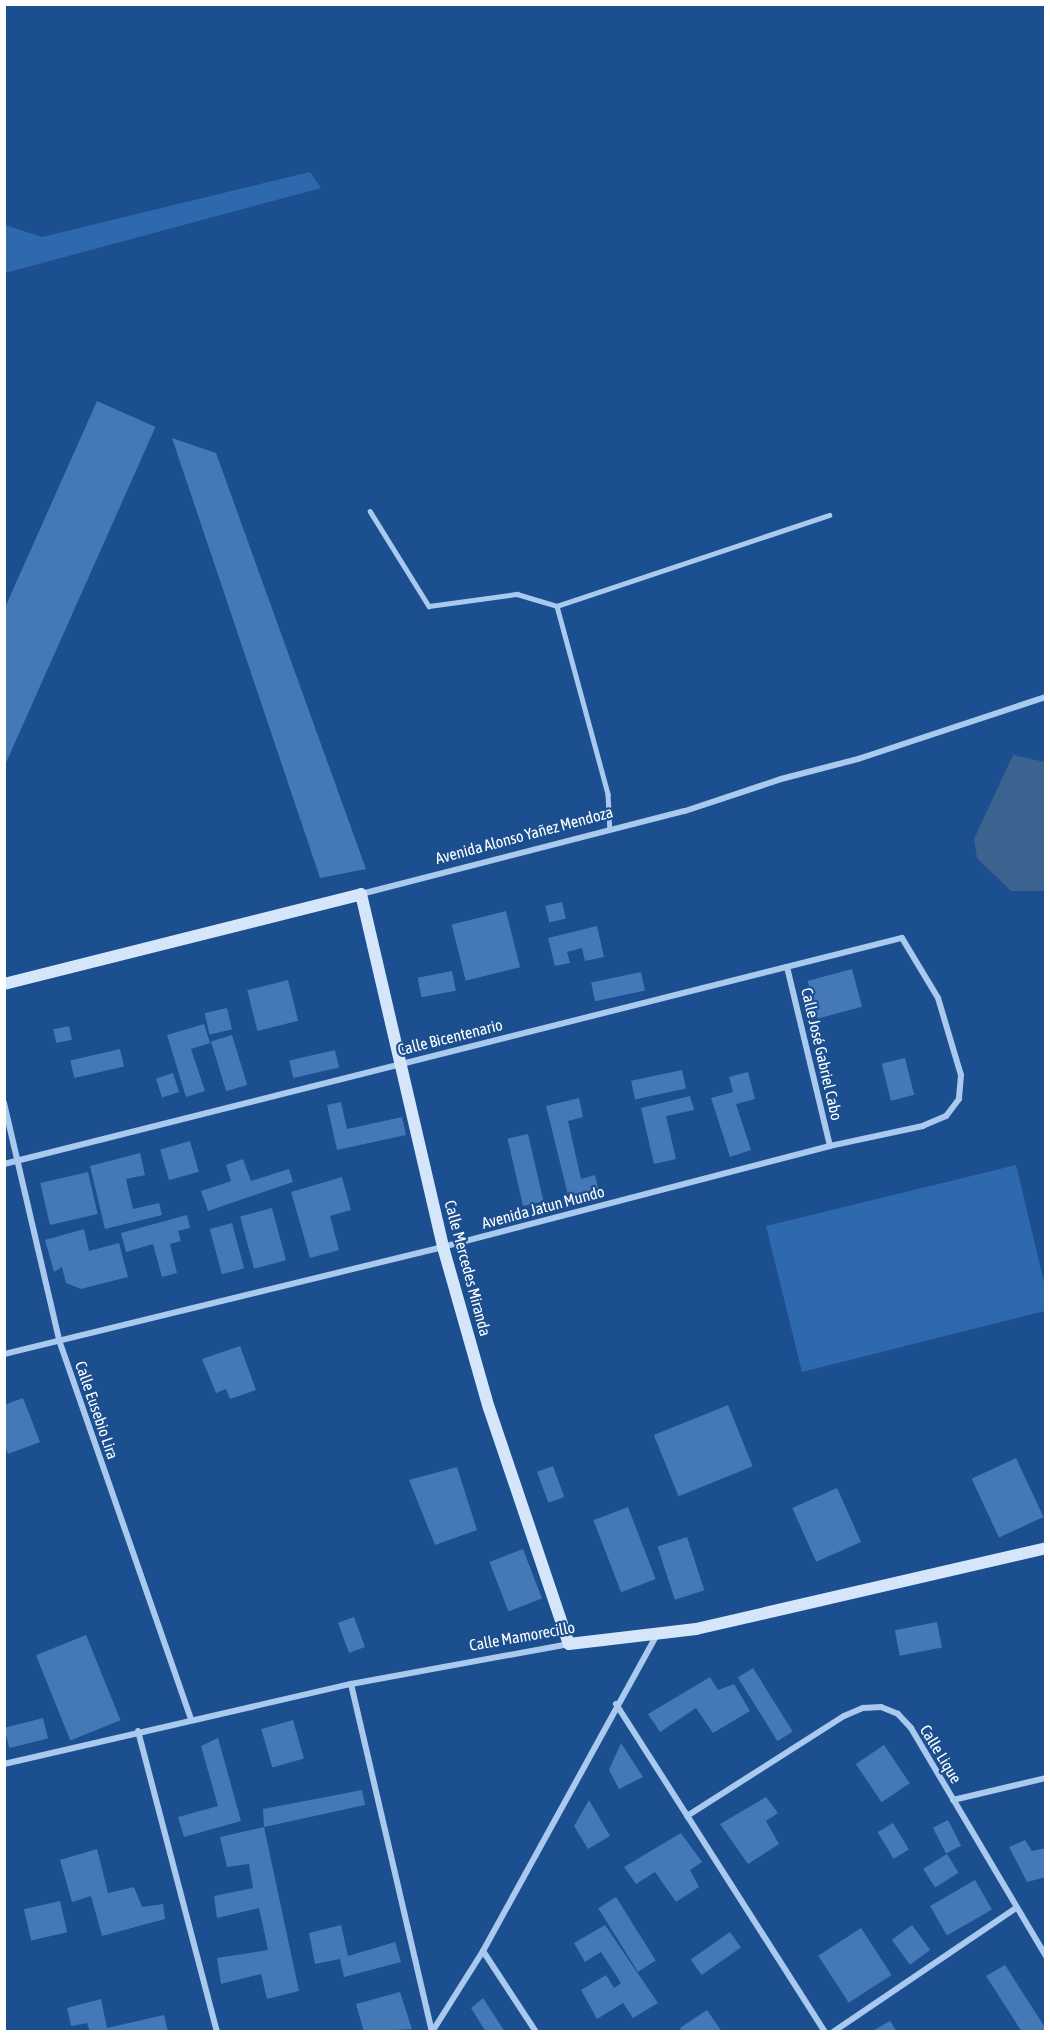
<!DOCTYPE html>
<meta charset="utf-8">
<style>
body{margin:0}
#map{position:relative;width:1050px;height:2036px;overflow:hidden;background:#1b4f8f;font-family:"Asap Condensed",sans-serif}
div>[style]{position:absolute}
.green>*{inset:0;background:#2e69ad}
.water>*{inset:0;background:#3c6290}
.building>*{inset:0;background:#4478b7;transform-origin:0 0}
.lane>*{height:4.5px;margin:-2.25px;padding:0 2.25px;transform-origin:2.25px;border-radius:2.25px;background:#a9c9ee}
.street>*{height:6px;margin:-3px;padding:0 3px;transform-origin:3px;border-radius:3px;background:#a9c9ee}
.secondary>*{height:12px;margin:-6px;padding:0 6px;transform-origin:6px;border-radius:6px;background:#d6e6fa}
span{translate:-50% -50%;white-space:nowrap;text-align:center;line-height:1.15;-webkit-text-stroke:4.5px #1b4f8f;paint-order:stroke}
.street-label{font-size:16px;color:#fff}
.frame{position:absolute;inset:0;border:6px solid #fff;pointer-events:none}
</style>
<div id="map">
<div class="green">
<i style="clip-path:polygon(310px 172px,321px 188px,5px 273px,5px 225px,42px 237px)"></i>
<i style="clip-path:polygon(1016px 1165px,1045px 1286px,1045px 1311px,802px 1372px,766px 1226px)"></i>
</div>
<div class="water">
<i style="clip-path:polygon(1013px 755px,1045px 762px,1045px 891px,1011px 891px,977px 858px,974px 839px)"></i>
</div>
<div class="building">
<i style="left:97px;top:401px;width:64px;height:519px;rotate:24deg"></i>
<i style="clip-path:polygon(172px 438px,216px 453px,366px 869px,320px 878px)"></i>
<i style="left:562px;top:902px;width:17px;height:17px;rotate:77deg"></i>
<i style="left:506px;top:911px;width:58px;height:56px;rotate:76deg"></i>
<i style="clip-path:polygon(597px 926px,604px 957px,585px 961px,582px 948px,567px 952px,570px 963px,555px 966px,548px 938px)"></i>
<i style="left:852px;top:969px;width:39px;height:46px;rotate:75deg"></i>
<i style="left:452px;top:971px;width:20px;height:35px;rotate:79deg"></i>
<i style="left:641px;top:972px;width:19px;height:51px;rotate:78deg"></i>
<i style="left:288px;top:980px;width:42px;height:42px;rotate:76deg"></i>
<i style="left:227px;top:1008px;width:22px;height:23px;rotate:77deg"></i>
<i style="clip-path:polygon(204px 1024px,210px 1043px,191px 1049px,205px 1091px,186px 1097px,167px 1035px)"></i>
<i style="left:69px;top:1026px;width:14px;height:16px;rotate:78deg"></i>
<i style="left:232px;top:1035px;width:52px;height:22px;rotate:73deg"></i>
<i style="left:120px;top:1049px;width:18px;height:51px;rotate:77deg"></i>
<i style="left:335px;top:1050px;width:18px;height:47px;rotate:77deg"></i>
<i style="left:905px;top:1058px;width:38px;height:24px;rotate:76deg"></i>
<i style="left:682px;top:1070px;width:19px;height:52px;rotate:78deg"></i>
<i style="clip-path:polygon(748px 1072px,755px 1099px,736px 1104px,751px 1150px,730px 1157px,711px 1098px,733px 1092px,729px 1077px)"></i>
<i style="left:173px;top:1073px;width:20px;height:18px;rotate:72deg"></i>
<i style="clip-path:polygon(690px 1096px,694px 1110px,666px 1116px,676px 1159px,654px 1164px,641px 1108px)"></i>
<i style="clip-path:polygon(579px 1098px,583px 1117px,568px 1121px,581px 1179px,595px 1175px,599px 1192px,569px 1199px,546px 1106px)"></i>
<i style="clip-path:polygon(341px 1102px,347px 1129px,402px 1117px,406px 1135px,337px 1150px,327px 1105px)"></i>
<i style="left:528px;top:1134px;width:69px;height:21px;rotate:77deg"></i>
<i style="left:190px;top:1141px;width:32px;height:31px;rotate:74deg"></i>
<i style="clip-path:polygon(140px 1153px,145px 1175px,126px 1179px,133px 1209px,159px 1203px,162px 1215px,105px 1229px,90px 1166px)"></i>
<i style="clip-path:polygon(243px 1159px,251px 1181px,289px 1169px,293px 1182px,208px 1211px,201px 1191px,231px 1181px,226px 1165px)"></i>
<i style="left:88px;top:1172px;width:43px;height:49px;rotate:77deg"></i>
<i style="clip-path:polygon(342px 1177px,351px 1210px,330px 1216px,339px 1250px,310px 1258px,291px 1192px)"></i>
<i style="left:272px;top:1208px;width:54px;height:33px;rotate:75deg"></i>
<i style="clip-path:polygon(187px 1215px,190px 1228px,178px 1231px,181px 1241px,170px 1244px,177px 1273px,162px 1277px,153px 1244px,126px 1252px,121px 1233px)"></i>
<i style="left:232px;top:1223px;width:47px;height:23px;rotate:75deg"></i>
<i style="clip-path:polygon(84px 1229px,89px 1251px,119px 1243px,128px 1277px,81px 1289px,66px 1283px,62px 1267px,54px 1272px,45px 1240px)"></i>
<i style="clip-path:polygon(240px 1346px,256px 1390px,230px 1399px,226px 1389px,216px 1393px,202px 1359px)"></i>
<i style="clip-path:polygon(23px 1398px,40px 1442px,8px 1454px,4px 1444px,4px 1405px)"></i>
<i style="left:728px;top:1405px;width:66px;height:80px;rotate:68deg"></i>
<i style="left:1016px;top:1458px;width:65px;height:49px;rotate:65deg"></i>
<i style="left:553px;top:1466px;width:33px;height:17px;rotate:70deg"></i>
<i style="clip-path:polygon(457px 1467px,477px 1530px,435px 1545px,409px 1480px)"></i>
<i style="left:837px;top:1488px;width:59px;height:49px;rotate:66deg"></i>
<i style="left:628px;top:1507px;width:77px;height:37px;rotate:69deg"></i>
<i style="left:687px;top:1537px;width:56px;height:31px;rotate:72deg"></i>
<i style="left:523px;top:1549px;width:53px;height:36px;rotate:69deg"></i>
<i style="left:354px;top:1617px;width:32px;height:17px;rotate:70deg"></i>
<i style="left:937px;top:1622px;width:26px;height:43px;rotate:79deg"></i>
<i style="left:86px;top:1635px;width:92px;height:54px;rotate:68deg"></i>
<i style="left:753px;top:1668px;width:75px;height:18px;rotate:58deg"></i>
<i style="clip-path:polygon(710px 1677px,718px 1690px,734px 1684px,750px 1711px,713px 1733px,696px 1708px,660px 1732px,648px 1714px)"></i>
<i style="left:43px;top:1718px;width:21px;height:40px;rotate:76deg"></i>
<i style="left:293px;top:1720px;width:40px;height:33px;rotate:74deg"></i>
<i style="clip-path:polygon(218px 1738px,241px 1821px,184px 1837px,178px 1817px,218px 1806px,201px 1746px)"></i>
<i style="clip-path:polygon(621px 1743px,643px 1777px,619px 1789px,609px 1770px)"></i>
<i style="left:884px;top:1745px;width:46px;height:34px;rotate:56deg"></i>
<i style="clip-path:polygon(362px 1790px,365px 1805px,264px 1827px,263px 1809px)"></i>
<i style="clip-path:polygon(766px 1797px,778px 1813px,766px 1821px,779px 1844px,748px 1864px,720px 1824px)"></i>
<i style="clip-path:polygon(589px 1800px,610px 1836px,588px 1849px,574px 1826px)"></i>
<i style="left:948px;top:1820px;width:29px;height:17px;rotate:63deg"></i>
<i style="left:893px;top:1823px;width:31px;height:18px;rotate:59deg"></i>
<i style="clip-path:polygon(264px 1827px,299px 1991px,267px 1999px,261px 1974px,221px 1984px,217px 1958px,268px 1950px,259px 1908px,217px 1918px,214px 1896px,253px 1888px,249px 1864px,227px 1867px,220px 1837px)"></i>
<i style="clip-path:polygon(681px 1833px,702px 1862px,690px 1870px,699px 1887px,676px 1902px,655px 1872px,636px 1884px,624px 1867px)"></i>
<i style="clip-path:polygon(1025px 1840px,1032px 1851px,1046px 1848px,1046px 1877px,1027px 1882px,1009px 1847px)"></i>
<i style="clip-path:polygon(97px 1849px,108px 1893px,134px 1887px,142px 1907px,163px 1904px,165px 1919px,102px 1936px,91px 1896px,72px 1902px,60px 1860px)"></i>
<i style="left:947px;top:1854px;width:22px;height:28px;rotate:58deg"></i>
<i style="left:975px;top:1880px;width:34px;height:52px;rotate:60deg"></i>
<i style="left:616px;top:1897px;width:75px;height:21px;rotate:58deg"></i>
<i style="left:60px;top:1901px;width:32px;height:37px;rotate:77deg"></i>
<i style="clip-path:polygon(341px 1925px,348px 1956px,395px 1942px,401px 1962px,344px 1977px,340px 1959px,315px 1964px,309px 1933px)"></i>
<i style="clip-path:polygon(605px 1925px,658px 2003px,633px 2018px,623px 2003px,597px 2019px,581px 1990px,606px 1975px,614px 1988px,621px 1983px,601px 1952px,585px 1962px,574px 1943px)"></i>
<i style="left:912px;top:1925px;width:31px;height:25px;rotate:54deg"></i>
<i style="left:861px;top:1928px;width:56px;height:51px;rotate:57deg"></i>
<i style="left:730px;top:1932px;width:19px;height:48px;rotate:55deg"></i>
<i style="clip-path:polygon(1005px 1965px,1046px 2029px,1046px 2032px,1022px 2032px,986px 1976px)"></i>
<i style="clip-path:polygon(400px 1992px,412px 2029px,364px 2032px,356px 2004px)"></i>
<i style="clip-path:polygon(483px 1998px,505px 2032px,486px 2032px,471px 2008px)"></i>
<i style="clip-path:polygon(101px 1999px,107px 2028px,164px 2015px,168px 2032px,90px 2032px,87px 2023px,71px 2026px,67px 2008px)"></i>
<i style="clip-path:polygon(707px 2010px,722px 2032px,682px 2032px,680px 2028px)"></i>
<i style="clip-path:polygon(890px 2021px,897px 2032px,875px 2032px,874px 2030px)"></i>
</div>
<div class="lane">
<i style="left:370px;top:511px;width:112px;rotate:58.2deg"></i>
<i style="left:429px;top:606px;width:89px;rotate:-7.8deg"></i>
<i style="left:517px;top:594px;width:42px;rotate:16.7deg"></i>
<i style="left:557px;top:606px;width:287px;rotate:-18.5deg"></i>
<i style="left:557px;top:606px;width:195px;rotate:74.8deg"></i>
<i style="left:608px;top:794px;width:35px;rotate:87deg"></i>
</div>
<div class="street">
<i style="left:361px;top:894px;width:334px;rotate:-14.4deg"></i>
<i style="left:685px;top:811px;width:101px;rotate:-18.4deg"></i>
<i style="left:781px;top:779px;width:80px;rotate:-14.6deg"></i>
<i style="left:858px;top:759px;width:198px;rotate:-18.3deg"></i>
<i style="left:787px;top:967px;width:184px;rotate:76.5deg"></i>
<i style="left:4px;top:1103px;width:243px;rotate:76.9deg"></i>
<i style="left:59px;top:1340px;width:401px;rotate:70.8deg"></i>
<i style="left:4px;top:1164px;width:926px;rotate:-14.13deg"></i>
<i style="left:902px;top:938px;width:70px;rotate:59deg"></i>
<i style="left:938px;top:998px;width:80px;rotate:73.4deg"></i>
<i style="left:961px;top:1075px;width:24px;rotate:95deg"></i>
<i style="left:959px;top:1099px;width:21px;rotate:127deg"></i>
<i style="left:946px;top:1116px;width:25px;rotate:157deg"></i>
<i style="left:923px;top:1126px;width:95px;rotate:167.9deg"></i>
<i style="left:830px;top:1146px;width:400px;rotate:165.4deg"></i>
<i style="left:443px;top:1247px;width:452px;rotate:166.3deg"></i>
<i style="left:351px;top:1684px;width:356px;rotate:76.9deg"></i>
<i style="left:616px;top:1704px;width:389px;rotate:57.5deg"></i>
<i style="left:138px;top:1731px;width:311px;rotate:75.3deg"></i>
<i style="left:4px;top:1764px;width:356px;rotate:-13deg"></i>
<i style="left:351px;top:1684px;width:222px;rotate:-10.4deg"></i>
<i style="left:953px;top:1800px;width:96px;rotate:-13.3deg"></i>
<i style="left:687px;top:1816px;width:186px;rotate:-32.5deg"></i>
<i style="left:844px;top:1716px;width:21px;rotate:-23deg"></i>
<i style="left:863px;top:1708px;width:18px;rotate:-3deg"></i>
<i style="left:881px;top:1707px;width:18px;rotate:22deg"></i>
<i style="left:898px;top:1714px;width:19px;rotate:47deg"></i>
<i style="left:911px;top:1728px;width:265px;rotate:59.4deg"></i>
<i style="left:483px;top:1951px;width:97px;rotate:56.8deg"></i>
<i style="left:432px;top:2032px;width:96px;rotate:-57.8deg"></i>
<i style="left:483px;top:1951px;width:362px;rotate:-61.2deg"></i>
<i style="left:833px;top:2032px;width:221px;rotate:-34.1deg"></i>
</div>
<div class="secondary">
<i style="left:4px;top:984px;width:368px;rotate:-14.1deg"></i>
<i style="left:361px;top:894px;width:362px;rotate:76.9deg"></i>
<i style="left:443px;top:1247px;width:167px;rotate:74.1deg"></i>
<i style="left:489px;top:1408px;width:249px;rotate:71.3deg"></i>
<i style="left:569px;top:1644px;width:128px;rotate:-6.7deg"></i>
<i style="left:696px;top:1629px;width:359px;rotate:-13deg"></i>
</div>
<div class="street-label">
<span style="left:524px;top:835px;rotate:-15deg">Avenida Alonso Yañez Mendoza</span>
<span style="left:450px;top:1037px;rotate:-14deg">Calle Bicentenario</span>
<span style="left:822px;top:1054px;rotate:77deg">Calle José Gabriel Cabo</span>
<span style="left:543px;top:1207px;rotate:-15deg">Avenida Jatun Mundo</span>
<span style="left:468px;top:1268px;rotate:75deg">Calle Mercedes Miranda</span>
<span style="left:97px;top:1410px;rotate:71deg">Calle Eusebio Lira</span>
<span style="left:522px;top:1636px;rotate:-10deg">Calle Mamorecillo</span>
<span style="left:941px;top:1754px;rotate:59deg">Calle Lique</span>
</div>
<div class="frame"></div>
</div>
